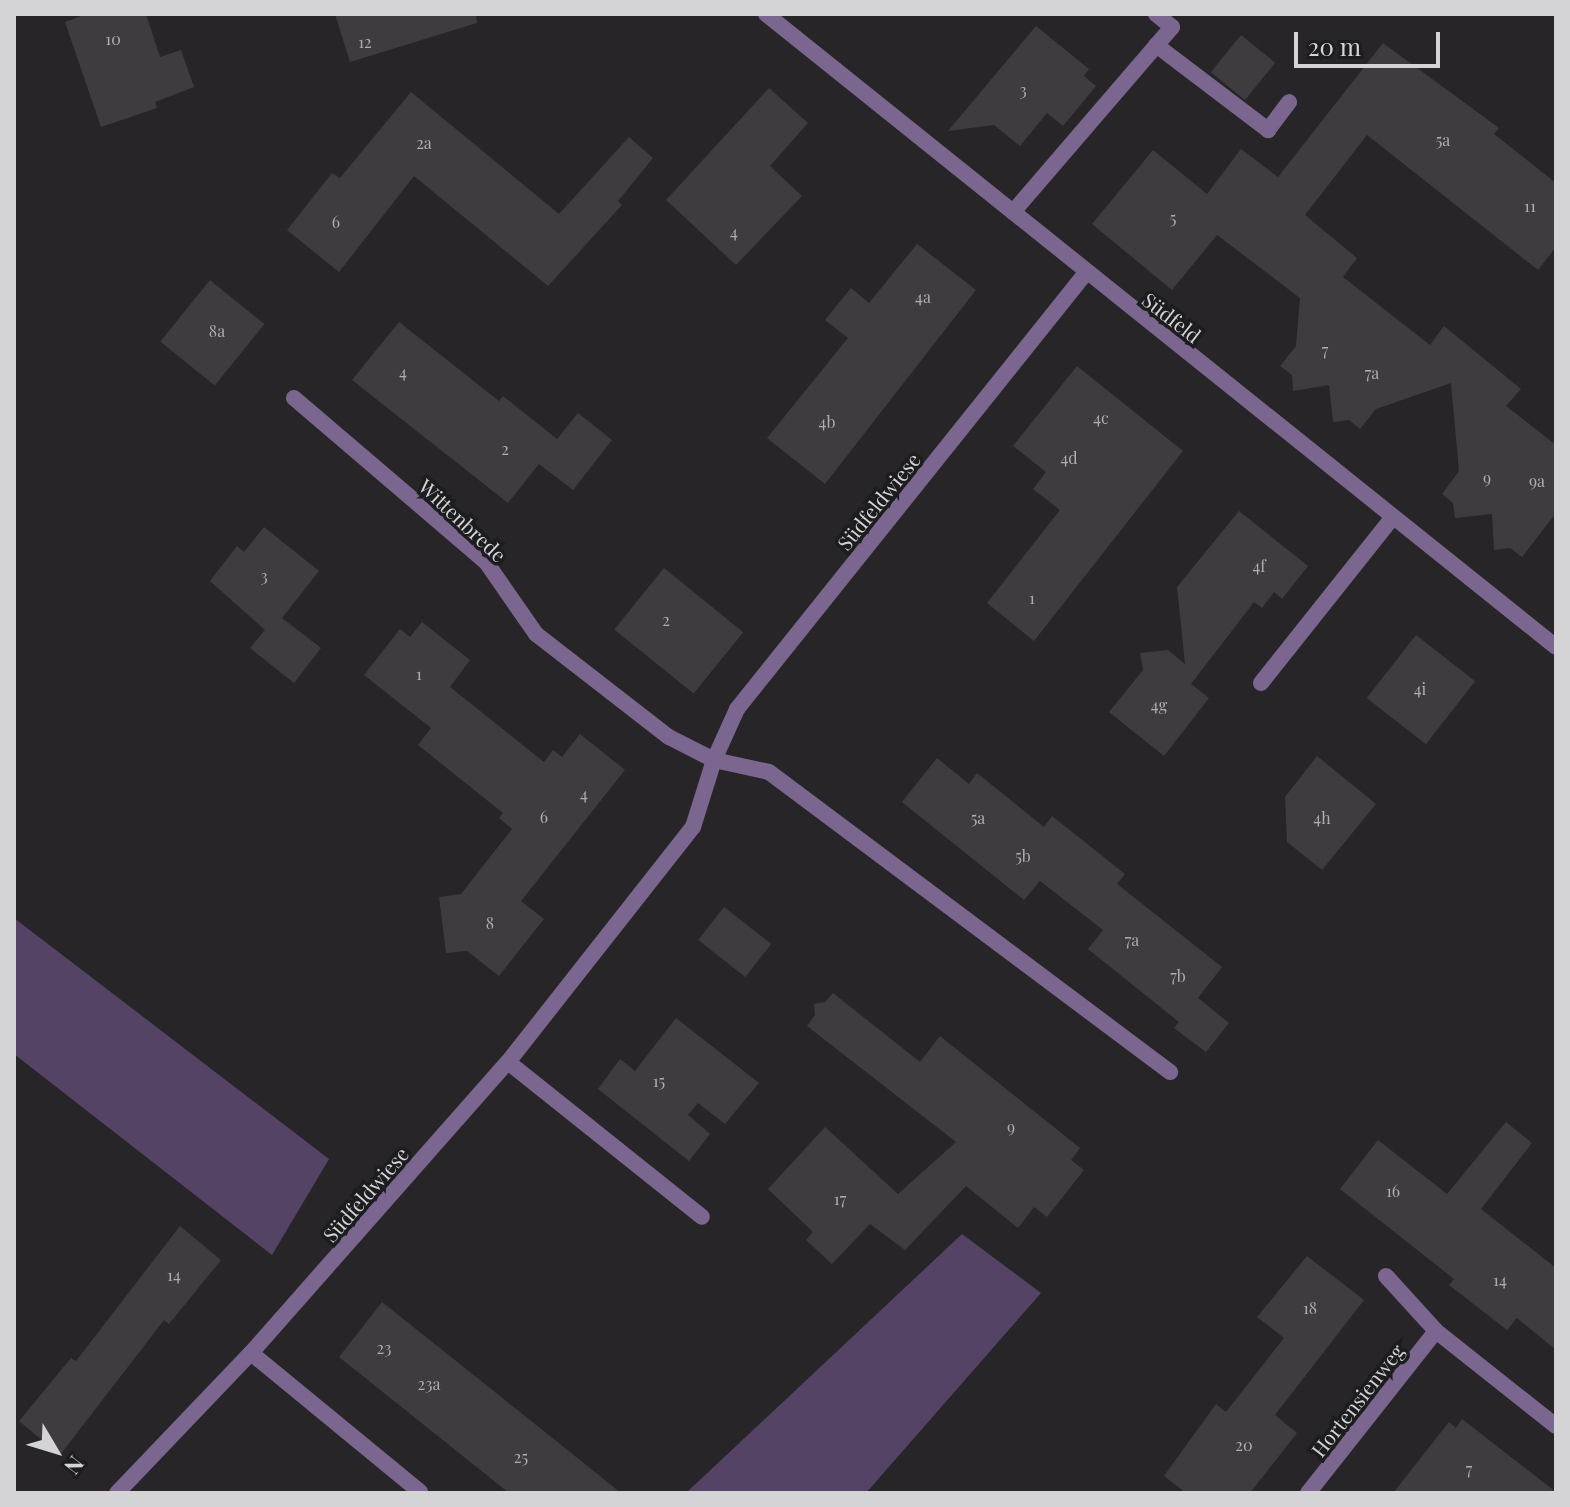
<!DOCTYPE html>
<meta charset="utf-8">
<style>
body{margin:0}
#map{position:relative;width:1570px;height:1507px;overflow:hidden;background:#272528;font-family:"Playfair Display",serif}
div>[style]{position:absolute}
.green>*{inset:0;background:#544364}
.building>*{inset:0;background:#3e3c3f;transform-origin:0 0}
.service>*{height:16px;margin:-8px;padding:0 8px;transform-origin:8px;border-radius:8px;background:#7b668f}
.minor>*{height:16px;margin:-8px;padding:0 8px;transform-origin:8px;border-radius:8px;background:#7b668f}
span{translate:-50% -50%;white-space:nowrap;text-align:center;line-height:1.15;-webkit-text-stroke:7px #1d1c1f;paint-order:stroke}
.number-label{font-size:16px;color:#aeadb0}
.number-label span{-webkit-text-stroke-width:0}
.street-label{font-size:20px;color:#d4d3d5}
.frame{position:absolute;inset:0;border:16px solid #d4d3d5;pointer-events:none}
.north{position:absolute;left:16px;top:1411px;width:80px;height:80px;-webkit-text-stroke:6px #1d1c1f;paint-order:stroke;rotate:128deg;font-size:22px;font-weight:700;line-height:32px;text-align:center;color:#d4d3d5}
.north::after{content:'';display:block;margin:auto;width:28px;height:36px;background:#d4d3d5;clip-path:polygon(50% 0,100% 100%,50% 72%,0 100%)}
.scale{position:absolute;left:1294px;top:32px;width:146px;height:36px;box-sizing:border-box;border:4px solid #d4d3d5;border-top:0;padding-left:10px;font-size:24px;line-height:28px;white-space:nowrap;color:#d4d3d5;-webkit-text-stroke:6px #1d1c1f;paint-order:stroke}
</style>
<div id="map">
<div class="green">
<i style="clip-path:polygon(14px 918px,329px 1159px,272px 1255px,14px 1054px)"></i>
<i style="clip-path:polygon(962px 1234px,1041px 1293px,866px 1493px,686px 1493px)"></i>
</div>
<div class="building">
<i style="clip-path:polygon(87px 14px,146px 14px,160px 57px,181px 50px,194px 87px,155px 102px,157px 108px,101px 127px,65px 22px)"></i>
<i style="clip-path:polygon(335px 14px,476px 14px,477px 23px,350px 62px)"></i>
<i style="clip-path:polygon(1036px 26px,1089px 69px,1084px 76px,1096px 86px,1063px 126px,1047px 113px,1020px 146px,994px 125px,948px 131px)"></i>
<i style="left:1241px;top:35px;width:44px;height:48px;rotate:39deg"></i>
<i style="clip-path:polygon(1383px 43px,1499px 128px,1494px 134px,1556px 183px,1556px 247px,1538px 270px,1367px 135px,1305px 215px,1357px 258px,1343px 277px,1430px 345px,1444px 326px,1521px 389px,1506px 406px,1556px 445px,1556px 513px,1522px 557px,1510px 548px,1494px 550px,1492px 514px,1455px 518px,1453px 503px,1442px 494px,1459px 471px,1451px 383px,1376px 409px,1360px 429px,1349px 420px,1333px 422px,1329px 385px,1293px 391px,1292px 375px,1280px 366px,1296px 346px,1300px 298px,1217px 235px,1172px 290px,1092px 224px,1153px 150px,1207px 194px,1241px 149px,1278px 177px)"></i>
<i style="clip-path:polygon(769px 88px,808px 123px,770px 166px,802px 196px,736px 265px,666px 200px)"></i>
<i style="clip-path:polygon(411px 92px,559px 214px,629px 137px,653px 158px,618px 201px,622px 205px,548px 286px,414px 176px,339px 272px,287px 230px,332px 173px,340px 178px)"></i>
<i style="clip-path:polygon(917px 244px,976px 290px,825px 484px,767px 438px,848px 338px,825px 320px,851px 288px,869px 303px)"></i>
<i style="left:210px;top:280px;width:70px;height:79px;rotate:39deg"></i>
<i style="clip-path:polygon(399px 322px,499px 401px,503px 396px,557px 439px,578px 413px,612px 440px,573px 490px,539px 464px,508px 503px,352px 380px)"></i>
<i style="clip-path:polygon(1077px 366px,1183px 451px,1034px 641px,987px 603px,1060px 510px,1033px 489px,1046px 472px,1013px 446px)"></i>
<i style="clip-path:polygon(1239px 511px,1308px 566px,1282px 599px,1274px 592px,1262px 608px,1254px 602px,1191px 684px,1209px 698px,1164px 756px,1109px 712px,1143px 670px,1140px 653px,1168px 650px,1185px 664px,1177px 587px)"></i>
<i style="clip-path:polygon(264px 527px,319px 571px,282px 618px,321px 648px,294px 683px,250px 648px,265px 630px,210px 581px,237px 546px,244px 552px)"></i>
<i style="left:664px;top:568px;width:102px;height:79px;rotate:39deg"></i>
<i style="clip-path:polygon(422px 622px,470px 660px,450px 687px,544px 762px,553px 750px,562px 757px,580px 734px,625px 770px,521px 901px,544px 919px,499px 976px,467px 951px,446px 953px,439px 897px,461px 894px,512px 829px,499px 818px,503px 813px,418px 745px,431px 728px,364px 675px,400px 629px,410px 637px)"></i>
<i style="left:1416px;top:635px;width:75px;height:80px;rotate:38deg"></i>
<i style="clip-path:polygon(1317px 756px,1376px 804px,1322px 870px,1287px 842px,1285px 797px)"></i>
<i style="clip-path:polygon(937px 758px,969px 784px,977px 773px,1044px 827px,1052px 816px,1125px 874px,1117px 884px,1222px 967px,1198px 998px,1229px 1023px,1206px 1052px,1174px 1028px,1179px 1022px,1088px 949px,1103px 930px,1040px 881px,1024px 900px,902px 802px)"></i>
<i style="left:724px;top:907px;width:60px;height:42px;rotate:38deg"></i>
<i style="clip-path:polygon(833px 993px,920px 1062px,940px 1036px,1080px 1148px,1071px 1160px,1084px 1170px,1047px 1217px,1034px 1207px,1018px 1228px,966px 1186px,905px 1250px,870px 1224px,832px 1264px,806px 1240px,813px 1232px,768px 1189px,825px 1127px,898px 1194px,956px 1142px,807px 1026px,815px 1015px,814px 1004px,825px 1002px)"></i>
<i style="clip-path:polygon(676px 1018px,759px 1083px,725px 1124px,698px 1103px,688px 1115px,710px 1134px,689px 1161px,598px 1089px,620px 1059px,635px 1071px)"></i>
<i style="clip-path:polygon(1506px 1122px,1532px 1143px,1481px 1209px,1556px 1268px,1556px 1350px,1517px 1318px,1507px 1330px,1449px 1285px,1454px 1279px,1340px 1189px,1378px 1140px,1447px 1194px)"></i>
<i style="clip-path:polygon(180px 1226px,221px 1260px,169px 1324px,164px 1320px,60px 1455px,19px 1421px,71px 1358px,76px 1361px)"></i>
<i style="clip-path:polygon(1307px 1256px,1364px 1300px,1275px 1415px,1297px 1433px,1250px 1493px,1186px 1493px,1164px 1476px,1216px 1404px,1226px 1412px,1284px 1338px,1257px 1317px)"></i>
<i style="clip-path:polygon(382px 1302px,565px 1448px,621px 1493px,509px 1493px,339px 1357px)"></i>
<i style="clip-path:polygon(1462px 1419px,1556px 1492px,1556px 1493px,1393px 1493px,1449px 1422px,1456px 1428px)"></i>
</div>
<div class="service">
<i style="left:1156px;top:45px;width:141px;rotate:37.2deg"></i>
<i style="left:1268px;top:130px;width:35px;rotate:-53deg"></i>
<i style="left:1013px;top:212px;width:244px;rotate:-49.3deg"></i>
<i style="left:1172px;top:27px;width:21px;rotate:-141deg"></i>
<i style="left:1261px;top:683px;width:212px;rotate:-51.5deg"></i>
<i style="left:508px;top:1062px;width:248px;rotate:38.6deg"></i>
<i style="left:251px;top:1353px;width:219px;rotate:39.4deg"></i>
</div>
<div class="minor">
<i style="left:766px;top:14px;width:1012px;rotate:38.7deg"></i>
<i style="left:294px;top:398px;width:253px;rotate:40.5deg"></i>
<i style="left:486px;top:562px;width:88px;rotate:55.2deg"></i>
<i style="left:536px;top:634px;width:168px;rotate:37.8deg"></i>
<i style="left:669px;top:737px;width:51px;rotate:27.1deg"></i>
<i style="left:714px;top:760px;width:56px;rotate:12.3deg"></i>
<i style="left:769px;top:772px;width:501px;rotate:36.8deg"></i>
<i style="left:1386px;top:1276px;width:74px;rotate:47.7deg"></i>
<i style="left:117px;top:1493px;width:194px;rotate:-46.3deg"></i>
<i style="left:251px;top:1353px;width:388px;rotate:-48.6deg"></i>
<i style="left:508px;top:1062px;width:299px;rotate:-51.8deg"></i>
<i style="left:693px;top:827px;width:70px;rotate:-72.6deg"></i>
<i style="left:714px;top:760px;width:56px;rotate:-65.7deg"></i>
<i style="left:737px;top:709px;width:557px;rotate:-51.34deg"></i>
<i style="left:1308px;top:1493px;width:206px;rotate:-51.7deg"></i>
<i style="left:1436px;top:1331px;width:153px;rotate:38.4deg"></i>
</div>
<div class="number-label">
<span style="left:113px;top:39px">10</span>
<span style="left:365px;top:42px">12</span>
<span style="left:1023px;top:90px">3</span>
<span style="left:1443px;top:140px">5a</span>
<span style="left:424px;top:143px">2a</span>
<span style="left:1530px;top:206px">11</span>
<span style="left:1173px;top:218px">5</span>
<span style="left:336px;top:222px">6</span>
<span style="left:734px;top:232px">4</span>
<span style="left:923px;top:297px">4a</span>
<span style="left:217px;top:331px">8a</span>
<span style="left:1325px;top:350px">7</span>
<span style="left:403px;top:372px">4</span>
<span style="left:1372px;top:373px">7a</span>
<span style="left:1101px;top:418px">4c</span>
<span style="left:827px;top:422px">4b</span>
<span style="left:505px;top:449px">2</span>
<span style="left:1069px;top:458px">4d</span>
<span style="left:1487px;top:478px">9</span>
<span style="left:1537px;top:481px">9a</span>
<span style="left:1259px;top:566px">4f</span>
<span style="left:264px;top:576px">3</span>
<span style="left:1032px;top:598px">1</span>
<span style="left:666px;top:620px">2</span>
<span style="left:419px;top:674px">1</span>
<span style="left:1420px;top:689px">4i</span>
<span style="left:1159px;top:705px">4g</span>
<span style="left:584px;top:794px">4</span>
<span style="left:544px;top:817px">6</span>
<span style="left:978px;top:818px">5a</span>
<span style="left:1322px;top:818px">4h</span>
<span style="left:1023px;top:856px">5b</span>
<span style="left:490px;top:923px">8</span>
<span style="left:1132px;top:940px">7a</span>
<span style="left:1178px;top:976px">7b</span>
<span style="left:659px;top:1081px">15</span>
<span style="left:1011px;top:1127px">9</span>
<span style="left:1393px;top:1191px">16</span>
<span style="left:840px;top:1199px">17</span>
<span style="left:174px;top:1275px">14</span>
<span style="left:1500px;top:1280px">14</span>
<span style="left:1310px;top:1308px">18</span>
<span style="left:384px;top:1348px">23</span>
<span style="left:429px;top:1384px">23a</span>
<span style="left:1244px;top:1445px">20</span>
<span style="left:521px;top:1457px">25</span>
<span style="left:1469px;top:1469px">7</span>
</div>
<div class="street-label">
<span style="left:1172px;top:317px;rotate:38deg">Südfeld</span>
<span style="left:878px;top:501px;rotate:-51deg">Südfeldwiese</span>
<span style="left:463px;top:520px;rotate:43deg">Wittenbrede</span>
<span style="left:365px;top:1194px;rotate:-49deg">Südfeldwiese</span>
<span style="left:1357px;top:1400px;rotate:-52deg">Hortensienweg</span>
</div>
<div class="frame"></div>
<div class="north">N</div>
<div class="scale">20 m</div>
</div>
